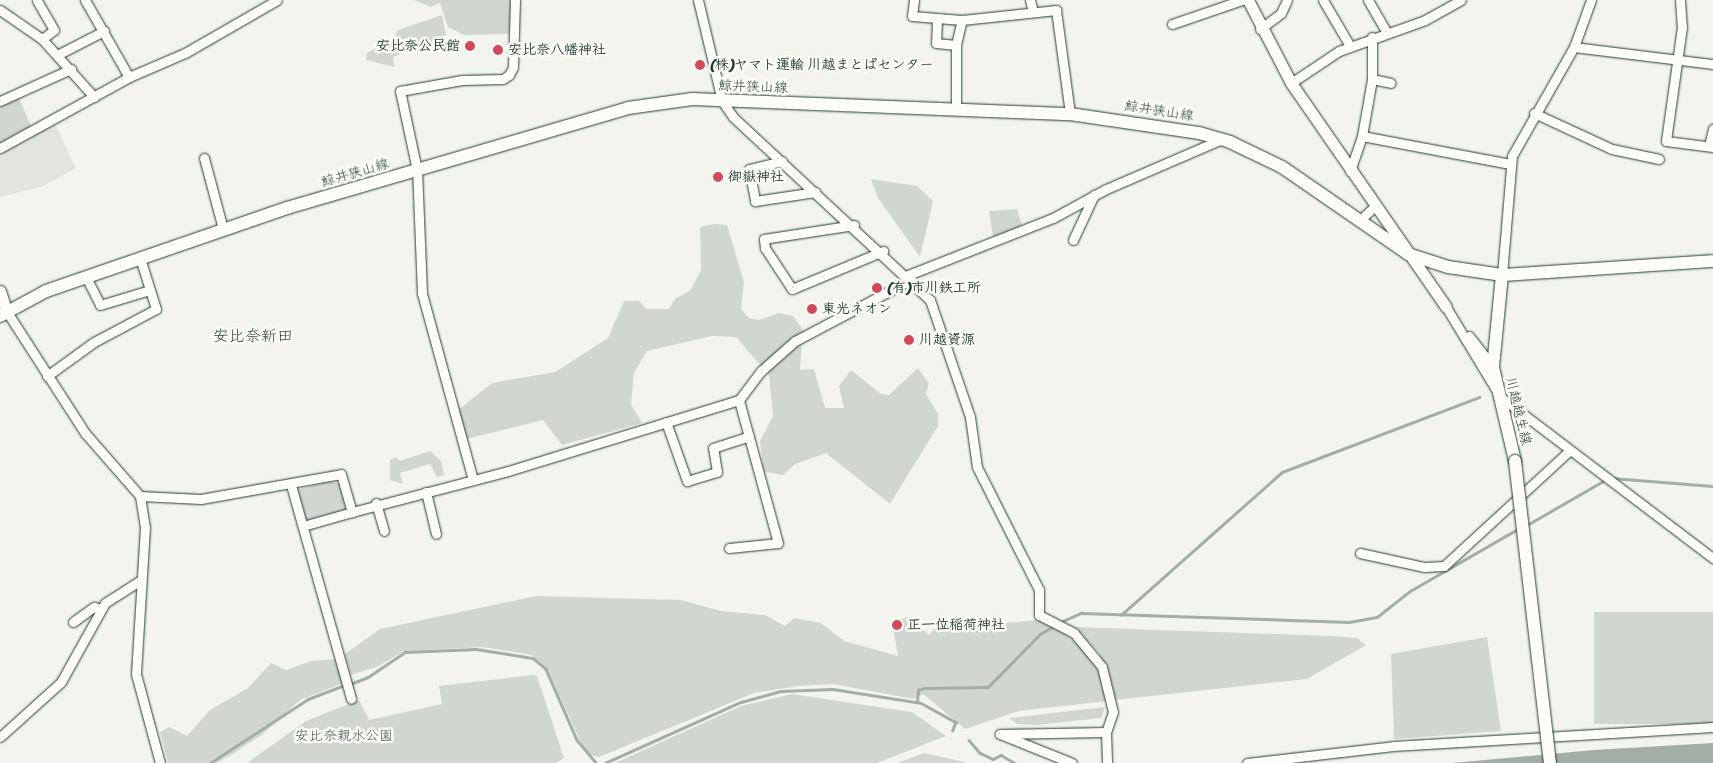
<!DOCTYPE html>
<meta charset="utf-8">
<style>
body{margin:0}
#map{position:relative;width:1713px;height:763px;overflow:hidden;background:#f4f4ef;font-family:Sriracha,"Klee One",sans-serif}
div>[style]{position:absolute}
.built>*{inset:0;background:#e2e5df}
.green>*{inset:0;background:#d1d6d1;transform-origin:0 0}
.water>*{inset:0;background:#a3aea7}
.stream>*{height:2.5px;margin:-1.25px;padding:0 1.25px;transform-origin:1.25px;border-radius:1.25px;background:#a3aea7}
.roads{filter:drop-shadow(0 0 1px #1f3d34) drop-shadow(0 0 1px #1f3d34)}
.minor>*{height:9px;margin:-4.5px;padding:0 4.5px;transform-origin:4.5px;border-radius:4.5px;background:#fdfcf7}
.tertiary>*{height:11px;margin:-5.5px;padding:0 5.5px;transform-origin:5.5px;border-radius:5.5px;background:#fdfcf7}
.secondary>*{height:12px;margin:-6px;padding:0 6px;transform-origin:6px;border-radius:6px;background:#fdfcf7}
.bridges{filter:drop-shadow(0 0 1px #1f3d34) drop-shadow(0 0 1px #1f3d34)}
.secondary-bridge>*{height:12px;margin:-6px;padding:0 6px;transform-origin:6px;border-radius:6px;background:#fdfcf7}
.dots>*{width:14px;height:14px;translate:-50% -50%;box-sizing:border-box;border:2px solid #fdfcf7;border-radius:50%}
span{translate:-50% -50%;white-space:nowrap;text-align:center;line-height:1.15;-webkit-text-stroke:5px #fdfcf7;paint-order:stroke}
.poi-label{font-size:14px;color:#1f3d34;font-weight:700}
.right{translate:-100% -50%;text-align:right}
.left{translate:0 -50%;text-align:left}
.street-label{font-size:14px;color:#1f3d34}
.park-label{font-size:14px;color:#435c53}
.quarter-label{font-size:16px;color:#1f3d34}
</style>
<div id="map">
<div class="built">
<i style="clip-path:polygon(54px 122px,76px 168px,41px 187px,0 197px,0 150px)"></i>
</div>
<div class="green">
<i style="clip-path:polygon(414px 0,512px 0,511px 34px,464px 35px,448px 27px,440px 3px,431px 7px)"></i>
<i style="clip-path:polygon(442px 15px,446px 35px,393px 57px,394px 67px,366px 60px,367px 53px,394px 38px,398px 30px)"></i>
<i style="clip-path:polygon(18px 96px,32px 128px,0 145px,0 104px)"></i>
<i style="clip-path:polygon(871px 179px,917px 186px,933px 201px,920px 257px,878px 198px)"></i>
<i style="clip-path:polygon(1017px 209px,1023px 228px,993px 237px,989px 211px)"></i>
<i style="clip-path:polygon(714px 224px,727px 225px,744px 282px,741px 309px,749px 318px,759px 320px,779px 313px,793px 316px,803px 330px,800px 370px,814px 369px,825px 408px,844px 408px,839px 386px,851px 370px,881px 394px,889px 395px,918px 368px,929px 383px,926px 394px,938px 414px,938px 426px,890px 504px,826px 453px,795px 464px,783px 475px,764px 472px,760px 441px,773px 416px,769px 375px,736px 337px,712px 336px,647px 351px,634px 373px,631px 404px,642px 423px,562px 445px,543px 420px,466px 439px,458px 410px,492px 383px,555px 372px,608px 338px,624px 301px,639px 301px,647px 309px,669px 309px,676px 298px,690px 291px,701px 270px,700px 227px)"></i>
<i style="clip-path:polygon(430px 451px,441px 461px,444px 475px,437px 477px,430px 464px,400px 473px,403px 484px,390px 480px,390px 460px,396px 457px,400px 461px)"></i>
<i style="clip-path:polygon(329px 481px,340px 484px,346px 510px,305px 521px,297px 490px)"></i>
<i style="clip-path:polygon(536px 596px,681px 600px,721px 611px,765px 615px,785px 626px,794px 618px,821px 623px,844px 641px,898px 656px,892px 622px,908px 617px,929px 635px,938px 624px,951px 622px,976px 626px,1037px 620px,1056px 626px,1087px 653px,1097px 668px,1108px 701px,1019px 711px,965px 729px,923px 694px,914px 699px,833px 684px,798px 686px,754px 693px,599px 757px,590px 755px,581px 743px,549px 672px,532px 655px,483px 647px,404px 651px,379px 666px,351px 675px,345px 654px,380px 629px)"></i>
<i style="left:1713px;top:612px;width:112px;height:119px;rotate:90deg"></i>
<i style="clip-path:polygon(1076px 627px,1331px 636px,1357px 638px,1366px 645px,1307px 679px,1115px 700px,1110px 676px,1099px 653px)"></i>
<i style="clip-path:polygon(1487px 637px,1501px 731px,1394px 739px,1391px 654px)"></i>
<i style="clip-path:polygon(338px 659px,344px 683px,300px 700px,263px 734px,231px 755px,217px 763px,168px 763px,160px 732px,169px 727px,187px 736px,210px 710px,248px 688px,271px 663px,286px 670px,311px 661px)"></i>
<i style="clip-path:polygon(533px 675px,537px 676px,564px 758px,556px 763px,247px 763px,306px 721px,359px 700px,369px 720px,442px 704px,439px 686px)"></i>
<i style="clip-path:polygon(792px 694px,912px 712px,946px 736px,877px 763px,615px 763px,741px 706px)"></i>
<i style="clip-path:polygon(1105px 707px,1101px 718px,1037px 725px,1017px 724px,1009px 718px)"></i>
<i style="clip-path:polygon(924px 753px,960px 761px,966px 763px,897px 763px)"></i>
</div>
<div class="water">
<i style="clip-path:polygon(1713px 743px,1713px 763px,1452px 763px,1594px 750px)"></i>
</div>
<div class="stream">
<i style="left:1612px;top:478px;width:101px;rotate:4.5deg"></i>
<i style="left:1527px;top:525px;width:90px;rotate:-30deg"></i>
<i style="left:1121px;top:615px;width:215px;rotate:-41.6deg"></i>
<i style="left:1282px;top:472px;width:211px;rotate:-20.8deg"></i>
<i style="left:1063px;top:621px;width:20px;rotate:-24deg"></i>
<i style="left:1081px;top:613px;width:268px;rotate:1.9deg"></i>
<i style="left:1349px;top:622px;width:28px;rotate:-10deg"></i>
<i style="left:1377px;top:617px;width:42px;rotate:-38.2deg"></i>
<i style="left:1410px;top:591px;width:125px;rotate:-29.9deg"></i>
<i style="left:350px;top:684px;width:19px;rotate:-21deg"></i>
<i style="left:368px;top:677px;width:45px;rotate:-34deg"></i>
<i style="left:405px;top:652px;width:71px;rotate:-2.4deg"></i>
<i style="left:476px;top:649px;width:58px;rotate:9deg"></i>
<i style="left:533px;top:658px;width:17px;rotate:40deg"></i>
<i style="left:546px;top:669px;width:77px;rotate:66.4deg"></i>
<i style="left:577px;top:740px;width:30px;rotate:50deg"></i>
<i style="left:926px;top:688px;width:62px;rotate:-0.9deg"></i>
<i style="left:988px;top:687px;width:74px;rotate:-45.5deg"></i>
<i style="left:1040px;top:634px;width:16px;rotate:-30deg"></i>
<i style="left:917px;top:702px;width:12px;rotate:-85deg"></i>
<i style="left:918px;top:690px;width:7px;rotate:-16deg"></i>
<i style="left:923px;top:704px;width:38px;rotate:29deg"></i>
<i style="left:956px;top:722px;width:9px;rotate:111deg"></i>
<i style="left:969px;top:740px;width:17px;rotate:50deg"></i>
<i style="left:980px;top:753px;width:14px;rotate:25deg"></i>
<i style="left:993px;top:759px;width:9px;rotate:-27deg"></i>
<i style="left:1001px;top:755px;width:16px;rotate:30deg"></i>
<i style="left:210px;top:763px;width:117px;rotate:-33.1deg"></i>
<i style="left:308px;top:699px;width:39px;rotate:-21deg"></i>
<i style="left:605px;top:763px;width:149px;rotate:-24.2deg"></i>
<i style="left:741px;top:702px;width:41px;rotate:-15.4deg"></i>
<i style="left:781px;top:691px;width:52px;rotate:-2.2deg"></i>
<i style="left:833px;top:689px;width:89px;rotate:9deg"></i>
</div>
<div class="roads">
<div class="minor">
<i style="left:85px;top:0;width:89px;rotate:60.3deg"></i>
<i style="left:129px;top:77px;width:61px;rotate:-23.2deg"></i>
<i style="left:185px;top:53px;width:106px;rotate:-29.9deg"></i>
<i style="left:698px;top:0;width:104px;rotate:76.6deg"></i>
<i style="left:722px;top:101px;width:19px;rotate:55deg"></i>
<i style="left:733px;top:117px;width:269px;rotate:42.9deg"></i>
<i style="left:930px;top:300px;width:124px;rotate:71.1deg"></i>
<i style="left:970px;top:417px;width:50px;rotate:82deg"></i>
<i style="left:977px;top:467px;width:138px;rotate:63.2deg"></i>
<i style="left:1039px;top:590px;width:25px;rotate:90deg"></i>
<i style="left:1039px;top:615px;width:39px;rotate:27deg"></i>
<i style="left:1074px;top:633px;width:44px;rotate:50.5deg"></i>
<i style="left:1102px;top:667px;width:46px;rotate:76.3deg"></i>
<i style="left:1113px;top:712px;width:21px;rotate:109deg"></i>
<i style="left:914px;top:0;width:16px;rotate:97deg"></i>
<i style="left:912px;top:16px;width:50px;rotate:4.6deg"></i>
<i style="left:962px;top:20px;width:95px;rotate:-6.1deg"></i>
<i style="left:1056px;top:10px;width:105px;rotate:82.3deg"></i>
<i style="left:1030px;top:0;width:12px;rotate:76deg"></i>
<i style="left:1323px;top:0;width:53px;rotate:59.6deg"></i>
<i style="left:1368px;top:0;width:36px;rotate:60deg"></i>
<i style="left:1680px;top:0;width:27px;rotate:86deg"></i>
<i style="left:1682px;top:27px;width:115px;rotate:98deg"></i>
<i style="left:1666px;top:141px;width:47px;rotate:7.3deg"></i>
<i style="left:0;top:10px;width:51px;rotate:34.6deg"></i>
<i style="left:42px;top:39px;width:15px;rotate:-37deg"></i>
<i style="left:54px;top:30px;width:34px;rotate:-120deg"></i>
<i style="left:937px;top:18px;width:25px;rotate:92deg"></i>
<i style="left:936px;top:43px;width:20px;rotate:6deg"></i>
<i style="left:956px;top:45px;width:64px;rotate:90deg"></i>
<i style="left:1172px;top:24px;width:74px;rotate:-18.9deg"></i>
<i style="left:1260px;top:29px;width:26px;rotate:-37deg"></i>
<i style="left:1281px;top:13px;width:14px;rotate:-65deg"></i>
<i style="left:42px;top:39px;width:78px;rotate:48.1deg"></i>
<i style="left:956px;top:45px;width:26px;rotate:-77deg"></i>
<i style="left:1574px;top:47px;width:140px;rotate:7deg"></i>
<i style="left:57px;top:55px;width:53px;rotate:-27.1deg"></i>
<i style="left:1372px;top:79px;width:19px;rotate:12deg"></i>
<i style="left:1291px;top:83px;width:58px;rotate:-33.7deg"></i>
<i style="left:1339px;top:51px;width:91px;rotate:-19.8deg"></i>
<i style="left:1425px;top:20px;width:41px;rotate:-29.1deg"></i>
<i style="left:0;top:101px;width:78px;rotate:-24.3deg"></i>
<i style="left:1534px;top:113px;width:86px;rotate:24.8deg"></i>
<i style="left:1612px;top:149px;width:48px;rotate:12deg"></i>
<i style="left:1362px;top:136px;width:151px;rotate:10.7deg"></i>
<i style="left:1709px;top:146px;width:18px;rotate:-77deg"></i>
<i style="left:0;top:148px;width:147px;rotate:-28.8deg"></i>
<i style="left:204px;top:158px;width:73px;rotate:75deg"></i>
<i style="left:782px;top:161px;width:34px;rotate:166deg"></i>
<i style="left:749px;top:169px;width:33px;rotate:79deg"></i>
<i style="left:755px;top:201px;width:61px;rotate:-8.5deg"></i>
<i style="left:1350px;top:171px;width:37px;rotate:-71deg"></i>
<i style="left:1362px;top:136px;width:58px;rotate:-80deg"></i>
<i style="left:1372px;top:79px;width:42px;rotate:-90deg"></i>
<i style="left:1360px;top:220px;width:21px;rotate:-43deg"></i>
<i style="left:854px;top:225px;width:91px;rotate:171.2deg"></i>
<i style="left:764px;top:239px;width:9px;rotate:84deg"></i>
<i style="left:765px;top:248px;width:49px;rotate:56.6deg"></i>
<i style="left:792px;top:289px;width:99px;rotate:-22.7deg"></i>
<i style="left:1073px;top:240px;width:50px;rotate:-65deg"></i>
<i style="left:908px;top:275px;width:156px;rotate:-21.5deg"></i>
<i style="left:1053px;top:218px;width:60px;rotate:-28.7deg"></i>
<i style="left:1106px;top:189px;width:126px;rotate:-23.3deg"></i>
<i style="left:1502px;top:275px;width:119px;rotate:-85.2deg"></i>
<i style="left:1512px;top:156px;width:125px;rotate:-60.4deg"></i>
<i style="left:1574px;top:47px;width:50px;rotate:-70.1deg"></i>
<i style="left:86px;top:277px;width:31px;rotate:63deg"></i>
<i style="left:100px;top:305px;width:52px;rotate:-16.7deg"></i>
<i style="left:1446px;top:307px;width:95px;rotate:58.8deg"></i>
<i style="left:7px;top:312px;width:144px;rotate:57.2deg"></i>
<i style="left:85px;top:433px;width:84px;rotate:48.9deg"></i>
<i style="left:140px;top:496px;width:31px;rotate:81deg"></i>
<i style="left:145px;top:527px;width:147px;rotate:93.5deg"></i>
<i style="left:136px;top:674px;width:92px;rotate:74.9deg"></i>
<i style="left:1469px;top:336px;width:39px;rotate:52deg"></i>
<i style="left:47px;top:376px;width:58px;rotate:-35.9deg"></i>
<i style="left:94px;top:342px;width:70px;rotate:-28deg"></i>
<i style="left:156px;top:309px;width:53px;rotate:-107.4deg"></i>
<i style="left:1498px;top:395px;width:270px;rotate:37.2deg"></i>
<i style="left:666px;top:422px;width:63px;rotate:70.4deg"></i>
<i style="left:687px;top:481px;width:31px;rotate:-17deg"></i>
<i style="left:717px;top:472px;width:24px;rotate:-99deg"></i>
<i style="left:713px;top:448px;width:38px;rotate:-18deg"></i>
<i style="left:473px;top:480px;width:194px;rotate:-105.3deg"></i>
<i style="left:422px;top:293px;width:123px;rotate:-92.3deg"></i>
<i style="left:417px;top:170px;width:81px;rotate:-102.1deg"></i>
<i style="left:400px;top:91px;width:63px;rotate:-10.1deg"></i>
<i style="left:462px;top:80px;width:41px;rotate:-1.4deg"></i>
<i style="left:503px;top:79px;width:7px;rotate:-34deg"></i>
<i style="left:509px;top:75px;width:9px;rotate:-63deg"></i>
<i style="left:513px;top:67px;width:67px;rotate:-88.3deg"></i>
<i style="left:291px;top:485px;width:222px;rotate:74.3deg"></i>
<i style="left:426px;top:492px;width:43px;rotate:76.6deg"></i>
<i style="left:140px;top:496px;width:61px;rotate:2.8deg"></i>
<i style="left:201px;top:499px;width:142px;rotate:-10.1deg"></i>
<i style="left:341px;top:474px;width:40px;rotate:74deg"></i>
<i style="left:352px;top:512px;width:161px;rotate:-14.7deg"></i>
<i style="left:508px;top:471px;width:242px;rotate:-17.1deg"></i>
<i style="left:739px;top:400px;width:36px;rotate:-53deg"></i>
<i style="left:761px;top:371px;width:45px;rotate:-41.4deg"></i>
<i style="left:795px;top:341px;width:132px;rotate:-27.9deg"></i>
<i style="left:376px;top:503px;width:29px;rotate:74deg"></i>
<i style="left:303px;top:526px;width:51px;rotate:-15.9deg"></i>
<i style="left:729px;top:548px;width:49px;rotate:-5.8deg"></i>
<i style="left:778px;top:543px;width:148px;rotate:-105.3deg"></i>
<i style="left:1360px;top:553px;width:66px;rotate:12.3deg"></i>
<i style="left:1424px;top:567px;width:20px;rotate:-3deg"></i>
<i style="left:1444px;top:566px;width:171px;rotate:-42.6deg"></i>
<i style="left:73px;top:622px;width:26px;rotate:-36deg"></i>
<i style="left:94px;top:607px;width:6px;rotate:18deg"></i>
<i style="left:0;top:737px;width:82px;rotate:-42deg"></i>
<i style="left:61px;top:682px;width:90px;rotate:-60.9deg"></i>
<i style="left:105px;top:603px;width:43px;rotate:-32.6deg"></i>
<i style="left:1072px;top:763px;width:78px;rotate:-158.1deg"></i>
<i style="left:1000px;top:734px;width:106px;rotate:-1.1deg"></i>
<i style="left:1106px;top:732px;width:31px;rotate:88deg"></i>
<i style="left:1247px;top:763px;width:147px;rotate:-6.6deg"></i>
<i style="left:1393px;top:746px;width:321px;rotate:-3.4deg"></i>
</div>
<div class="tertiary">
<i style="left:1248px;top:0;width:93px;rotate:62.6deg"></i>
<i style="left:1291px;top:83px;width:272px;rotate:55.3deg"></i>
<i style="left:0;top:291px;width:22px;rotate:72deg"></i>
</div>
<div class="secondary">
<i style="left:0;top:316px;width:52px;rotate:-28.5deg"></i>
<i style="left:46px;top:291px;width:255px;rotate:-19deg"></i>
<i style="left:287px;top:208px;width:355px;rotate:-16.3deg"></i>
<i style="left:628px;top:108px;width:65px;rotate:-8deg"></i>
<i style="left:692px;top:99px;width:378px;rotate:2.3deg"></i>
<i style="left:1070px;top:114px;width:130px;rotate:8.4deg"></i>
<i style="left:1199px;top:133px;width:32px;rotate:16deg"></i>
<i style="left:1230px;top:142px;width:58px;rotate:25.7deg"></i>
<i style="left:1282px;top:167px;width:153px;rotate:34.6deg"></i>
<i style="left:1408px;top:254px;width:42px;rotate:18deg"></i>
<i style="left:1448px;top:267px;width:55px;rotate:8.4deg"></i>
<i style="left:1515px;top:461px;width:97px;rotate:-103.2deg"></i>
<i style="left:1493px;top:367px;width:92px;rotate:-84.4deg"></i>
<i style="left:1502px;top:275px;width:211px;rotate:-3.8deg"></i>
</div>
</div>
<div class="bridges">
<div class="secondary-bridge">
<i style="left:1515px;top:461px;width:304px;rotate:83.4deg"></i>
</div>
</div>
<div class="dots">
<i style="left:470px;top:46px;background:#d1495b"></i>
<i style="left:498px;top:50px;background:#d1495b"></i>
<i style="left:700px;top:65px;background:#d1495b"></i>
<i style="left:718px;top:177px;background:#d1495b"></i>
<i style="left:877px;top:288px;background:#d1495b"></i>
<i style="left:812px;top:309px;background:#d1495b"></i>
<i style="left:909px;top:340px;background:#d1495b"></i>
<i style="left:897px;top:625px;background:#d1495b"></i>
</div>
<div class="poi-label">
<span class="right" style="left:460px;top:46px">安比奈公民館</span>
<span class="left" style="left:508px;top:50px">安比奈八幡神社</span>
<span class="left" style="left:710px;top:65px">(株)ヤマト運輸 川越まとばセンター</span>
<span class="left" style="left:728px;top:177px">御嶽神社</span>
<span class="left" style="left:887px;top:288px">(有)市川鉄工所</span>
<span class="left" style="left:822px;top:309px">東光ネオン</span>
<span class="left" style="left:919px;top:340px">川越資源</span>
<span class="left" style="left:907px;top:625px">正一位稲荷神社</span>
</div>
<div class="street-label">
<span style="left:753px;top:87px;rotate:2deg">鯨井狭山線</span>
<span style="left:1159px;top:111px;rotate:9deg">鯨井狭山線</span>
<span style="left:355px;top:173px;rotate:-16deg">鯨井狭山線</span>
<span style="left:1518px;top:411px;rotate:76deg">川越越生線</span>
</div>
<div class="park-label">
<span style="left:344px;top:736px">安比奈親水公園</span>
</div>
<div class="quarter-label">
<span style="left:253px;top:336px">安比奈新田</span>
</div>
</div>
